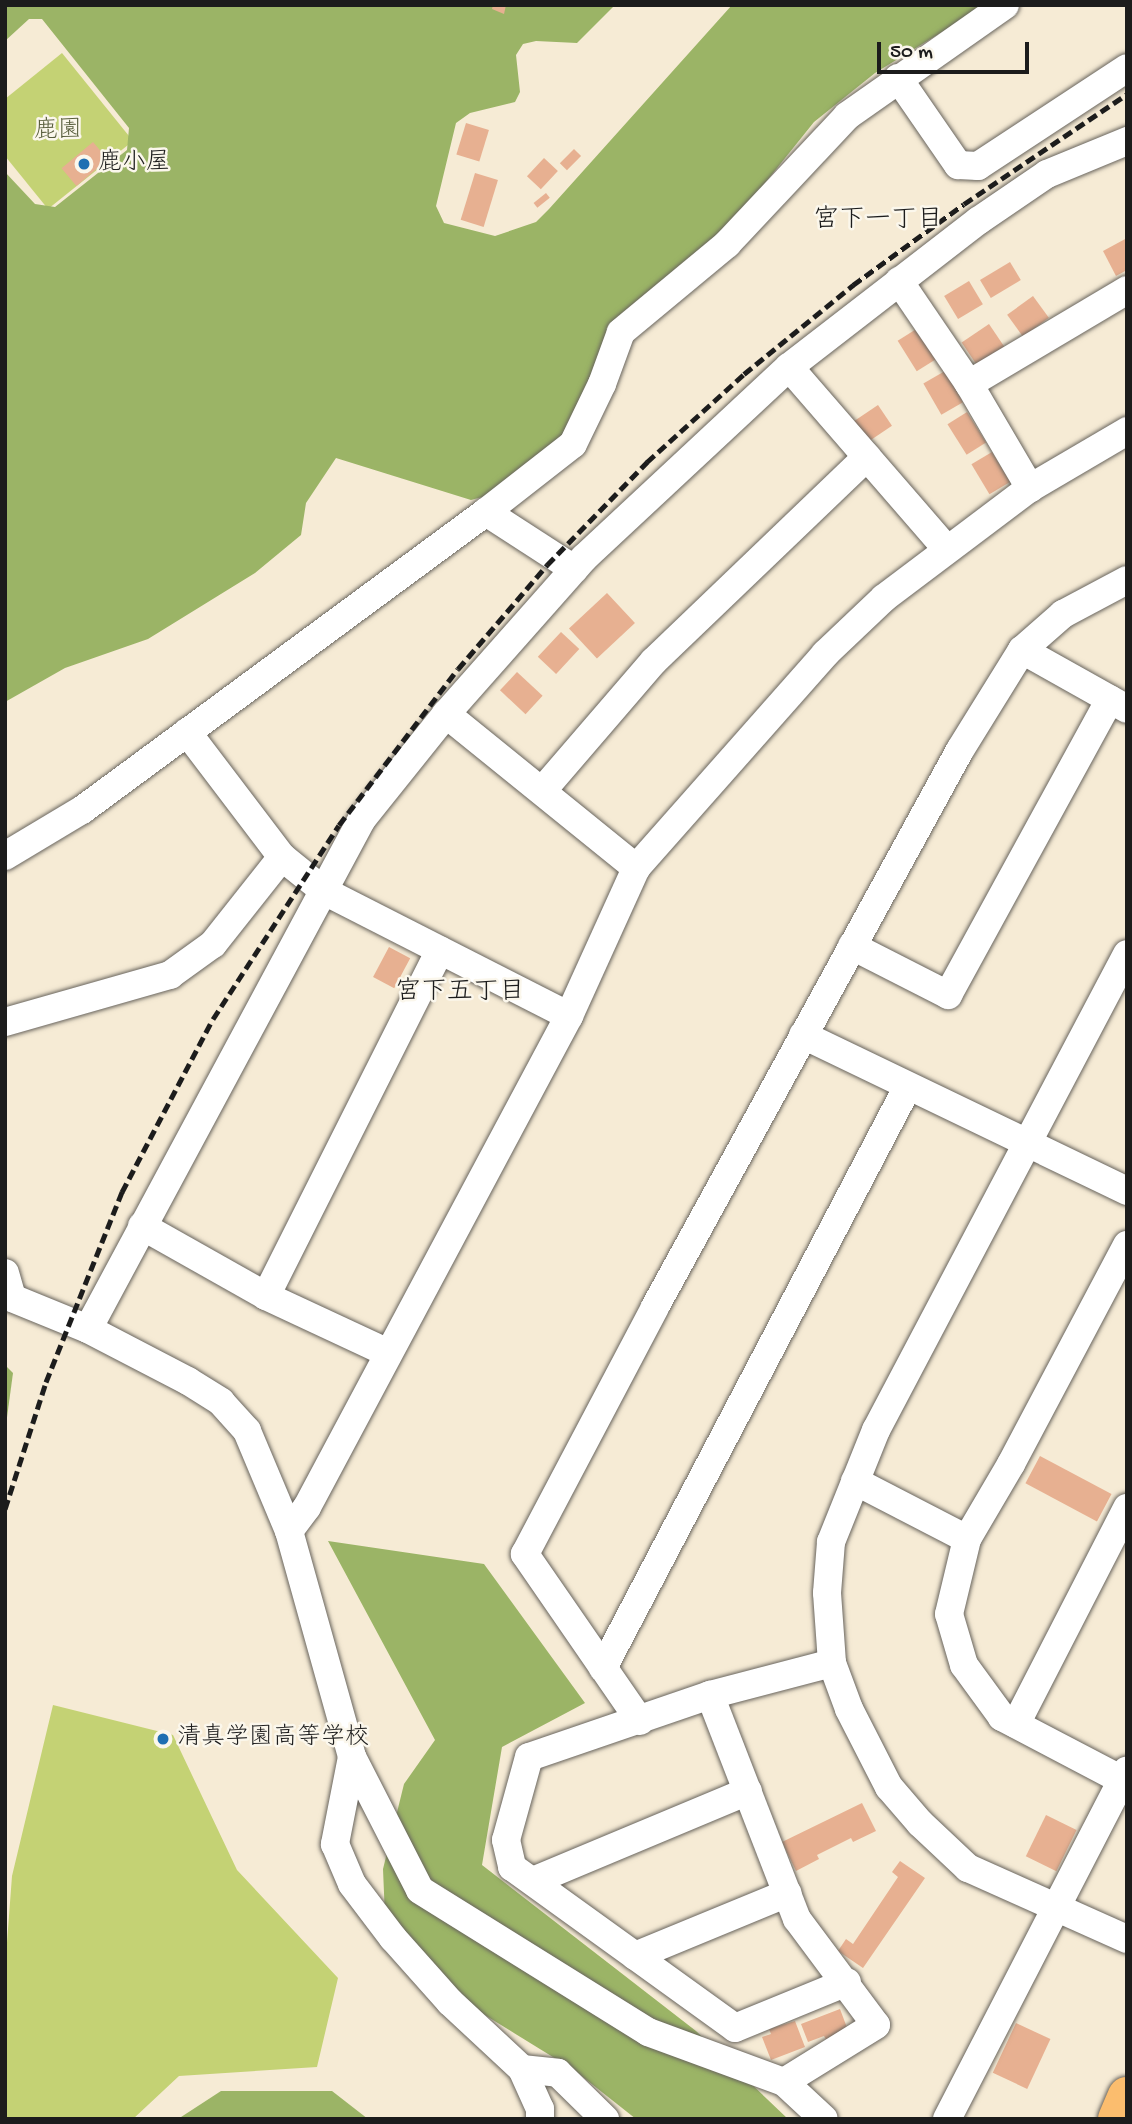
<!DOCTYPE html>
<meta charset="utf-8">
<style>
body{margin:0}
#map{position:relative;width:1132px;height:2124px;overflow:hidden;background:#f6ebd5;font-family:"Gochi Hand","Klee One",sans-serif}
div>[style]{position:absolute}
.green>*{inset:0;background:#c4d274}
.forest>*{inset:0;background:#9bb466}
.building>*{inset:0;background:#e7b091;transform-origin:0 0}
.roads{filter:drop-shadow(0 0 2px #68645d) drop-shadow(0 0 2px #68645d)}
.minor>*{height:28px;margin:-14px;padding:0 14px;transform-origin:14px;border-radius:14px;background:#fff}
.highway>*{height:38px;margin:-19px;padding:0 19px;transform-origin:19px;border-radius:19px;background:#fbbd6e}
.rail>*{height:5px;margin-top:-2.5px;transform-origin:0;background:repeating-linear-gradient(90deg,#1c1c1c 0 10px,transparent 0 15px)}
.dots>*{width:19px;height:19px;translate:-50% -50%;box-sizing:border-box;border:4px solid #fbf7ec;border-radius:50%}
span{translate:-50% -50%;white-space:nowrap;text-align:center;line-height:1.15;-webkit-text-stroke:5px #fbf7ec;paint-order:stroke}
.park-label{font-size:24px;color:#575c3b}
.poi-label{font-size:24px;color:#1c1c1c}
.left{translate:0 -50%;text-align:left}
.neighbourhood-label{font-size:26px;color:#1c1c1c}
.frame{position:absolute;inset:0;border:7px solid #1c1c1c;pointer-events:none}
.scale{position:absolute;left:877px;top:42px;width:152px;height:32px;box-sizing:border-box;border:4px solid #1c1c1c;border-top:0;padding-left:9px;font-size:21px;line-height:24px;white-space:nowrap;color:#1c1c1c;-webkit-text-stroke:5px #fbf7ec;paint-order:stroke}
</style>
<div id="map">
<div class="green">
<i style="clip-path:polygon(62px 53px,133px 141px,48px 209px,5px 156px,5px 99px)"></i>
<i style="clip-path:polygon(53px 1705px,173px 1735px,237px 1870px,338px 1978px,317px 2067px,179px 2076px,133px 2119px,5px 2119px,5px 1969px,12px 1876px)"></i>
</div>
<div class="forest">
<i style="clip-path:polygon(5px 5px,615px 5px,577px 43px,536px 41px,523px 44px,516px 55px,520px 92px,515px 102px,470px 113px,456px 123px,436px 206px,444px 223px,495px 236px,536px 222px,549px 209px,732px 5px,986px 5px,875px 73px,814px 122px,736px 219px,612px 331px,564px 439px,486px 496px,471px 500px,336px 458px,306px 503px,301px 535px,255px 573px,148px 639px,65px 668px,5px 702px,5px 172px,35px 204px,55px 207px,127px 150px,129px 128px,42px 19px,29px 19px,5px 41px)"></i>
<i style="clip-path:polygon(5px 1365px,13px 1373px,5px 1432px)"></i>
<i style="clip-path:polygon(328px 1541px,484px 1564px,585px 1703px,502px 1747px,482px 1865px,696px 2031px,788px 2119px,636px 2119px,574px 2070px,397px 1961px,386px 1941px,383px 1869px,404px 1784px,435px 1740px)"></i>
<i style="clip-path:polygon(221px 2091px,332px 2091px,368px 2119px,178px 2119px)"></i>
</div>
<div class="building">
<i style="clip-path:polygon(493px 5px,506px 5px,504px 14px,492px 9px)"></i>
<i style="left:466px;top:123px;width:24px;height:33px;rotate:17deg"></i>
<i style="left:93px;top:142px;width:23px;height:41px;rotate:50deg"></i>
<i style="left:574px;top:149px;width:10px;height:20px;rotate:45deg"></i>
<i style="left:544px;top:158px;width:19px;height:25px;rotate:43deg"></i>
<i style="left:475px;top:173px;width:24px;height:49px;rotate:17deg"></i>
<i style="left:546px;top:193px;width:6px;height:16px;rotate:51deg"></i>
<i style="clip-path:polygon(1127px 238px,1127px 270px,1116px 276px,1103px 251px)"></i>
<i style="left:1010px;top:262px;width:21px;height:35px;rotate:59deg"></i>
<i style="left:969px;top:281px;width:27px;height:29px;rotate:59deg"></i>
<i style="left:1033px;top:296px;width:27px;height:32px;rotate:54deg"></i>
<i style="left:989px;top:324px;width:29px;height:33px;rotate:56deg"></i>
<i style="left:918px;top:328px;width:36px;height:24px;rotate:58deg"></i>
<i style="left:945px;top:371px;width:36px;height:25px;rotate:60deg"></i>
<i style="left:878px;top:405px;width:25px;height:30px;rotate:56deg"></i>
<i style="left:967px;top:412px;width:36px;height:23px;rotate:58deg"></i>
<i style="left:992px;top:452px;width:35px;height:24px;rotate:59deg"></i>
<i style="left:607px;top:593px;width:41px;height:52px;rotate:47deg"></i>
<i style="left:561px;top:632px;width:25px;height:34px;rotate:43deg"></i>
<i style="left:517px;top:672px;width:35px;height:25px;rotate:43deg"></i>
<i style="left:389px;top:947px;width:24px;height:34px;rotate:28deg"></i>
<i style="left:1040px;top:1456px;width:81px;height:31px;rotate:28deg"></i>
<i style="clip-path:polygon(862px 1803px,876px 1831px,853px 1842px,851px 1838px,817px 1855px,819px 1859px,796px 1871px,782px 1842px)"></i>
<i style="left:1046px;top:1815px;width:34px;height:46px;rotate:26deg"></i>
<i style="clip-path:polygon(900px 1861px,925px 1878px,863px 1968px,838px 1951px,846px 1939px,853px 1944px,898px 1877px,892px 1872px)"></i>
<i style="clip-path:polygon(840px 2009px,849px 2033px,827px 2041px,824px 2036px,808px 2042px,801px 2024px)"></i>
<i style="clip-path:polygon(795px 2021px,805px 2047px,771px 2060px,762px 2037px,771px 2034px,769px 2029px)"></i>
<i style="left:1016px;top:2023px;width:38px;height:55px;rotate:25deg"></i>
</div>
<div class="roads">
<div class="minor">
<i style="left:898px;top:78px;width:106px;rotate:55.4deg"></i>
<i style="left:958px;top:165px;width:20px;rotate:3deg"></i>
<i style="left:978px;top:166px;width:178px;rotate:-33.3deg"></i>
<i style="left:899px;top:281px;width:125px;rotate:55.8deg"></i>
<i style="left:969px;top:384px;width:121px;rotate:59.6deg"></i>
<i style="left:789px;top:367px;width:240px;rotate:49.1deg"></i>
<i style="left:969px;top:384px;width:184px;rotate:-30.7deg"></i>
<i style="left:486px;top:512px;width:105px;rotate:32.9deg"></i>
<i style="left:1022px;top:650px;width:120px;rotate:29.3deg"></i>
<i style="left:446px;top:714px;width:245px;rotate:39deg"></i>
<i style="left:187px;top:732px;width:157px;rotate:52.8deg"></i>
<i style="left:282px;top:857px;width:54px;rotate:39deg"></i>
<i style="left:324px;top:891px;width:275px;rotate:27deg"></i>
<i style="left:542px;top:791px;width:172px;rotate:-49.3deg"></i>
<i style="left:654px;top:661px;width:295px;rotate:-43.8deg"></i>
<i style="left:5px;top:856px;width:90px;rotate:-30.9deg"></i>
<i style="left:82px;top:810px;width:502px;rotate:-36.41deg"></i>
<i style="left:486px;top:512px;width:110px;rotate:-38deg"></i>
<i style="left:573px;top:444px;width:67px;rotate:-64.2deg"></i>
<i style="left:602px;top:384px;width:55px;rotate:-69.9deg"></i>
<i style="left:621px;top:332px;width:138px;rotate:-39.7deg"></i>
<i style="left:727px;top:244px;width:175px;rotate:-46.8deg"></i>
<i style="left:847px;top:116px;width:193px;rotate:-35.1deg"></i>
<i style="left:852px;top:946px;width:108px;rotate:27deg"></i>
<i style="left:948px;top:995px;width:337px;rotate:-61.3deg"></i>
<i style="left:1127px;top:954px;width:538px;rotate:117.8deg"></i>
<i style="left:876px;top:1430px;width:121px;rotate:111.9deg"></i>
<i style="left:831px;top:1542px;width:51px;rotate:94.5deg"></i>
<i style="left:827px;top:1593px;width:70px;rotate:85.9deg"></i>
<i style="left:832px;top:1663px;width:49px;rotate:69.7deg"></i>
<i style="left:849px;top:1709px;width:88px;rotate:62.9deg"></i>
<i style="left:889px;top:1787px;width:48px;rotate:49.3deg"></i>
<i style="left:920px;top:1823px;width:66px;rotate:43.2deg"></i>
<i style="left:968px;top:1868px;width:174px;rotate:24.1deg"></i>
<i style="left:5px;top:1022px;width:172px;rotate:-15.9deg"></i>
<i style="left:170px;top:975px;width:53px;rotate:-35.8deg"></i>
<i style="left:213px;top:944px;width:111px;rotate:-51.6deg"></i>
<i style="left:803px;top:1035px;width:360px;rotate:25.7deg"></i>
<i style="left:142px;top:1226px;width:142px;rotate:29.4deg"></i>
<i style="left:266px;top:1296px;width:135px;rotate:25deg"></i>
<i style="left:5px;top:1273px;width:26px;rotate:74deg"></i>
<i style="left:12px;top:1298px;width:82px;rotate:22.2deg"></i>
<i style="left:88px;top:1329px;width:113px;rotate:27.5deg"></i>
<i style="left:188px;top:1381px;width:39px;rotate:32deg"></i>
<i style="left:221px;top:1402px;width:39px;rotate:48deg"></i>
<i style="left:247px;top:1431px;width:108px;rotate:67.2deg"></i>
<i style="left:289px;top:1531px;width:235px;rotate:74.4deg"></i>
<i style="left:352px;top:1757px;width:149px;rotate:62.9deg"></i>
<i style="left:420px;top:1890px;width:269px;rotate:31.9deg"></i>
<i style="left:648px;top:2032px;width:145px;rotate:20.2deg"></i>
<i style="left:784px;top:2082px;width:54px;rotate:42.8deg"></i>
<i style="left:266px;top:1296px;width:387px;rotate:-63.3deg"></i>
<i style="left:88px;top:1329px;width:579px;rotate:-61.75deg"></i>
<i style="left:362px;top:819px;width:134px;rotate:-51.3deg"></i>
<i style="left:446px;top:714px;width:208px;rotate:-48.5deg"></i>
<i style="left:584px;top:558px;width:280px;rotate:-43deg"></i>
<i style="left:789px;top:367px;width:239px;rotate:-37.7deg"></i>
<i style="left:978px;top:221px;width:83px;rotate:-34.3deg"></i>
<i style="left:1047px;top:174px;width:87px;rotate:-22.4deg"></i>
<i style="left:855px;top:1481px;width:126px;rotate:27.4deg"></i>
<i style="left:289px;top:1531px;width:30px;rotate:-53deg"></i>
<i style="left:307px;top:1507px;width:557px;rotate:-61.92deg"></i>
<i style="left:569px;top:1016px;width:162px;rotate:-65.6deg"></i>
<i style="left:636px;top:868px;width:286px;rotate:-48.5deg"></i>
<i style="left:825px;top:654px;width:81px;rotate:-43.5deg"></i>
<i style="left:884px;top:598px;width:183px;rotate:-37deg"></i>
<i style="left:1030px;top:488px;width:113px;rotate:-30.4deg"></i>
<i style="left:832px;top:1663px;width:126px;rotate:165.3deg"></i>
<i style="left:710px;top:1695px;width:191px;rotate:161.1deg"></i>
<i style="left:529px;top:1757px;width:86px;rotate:105.5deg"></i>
<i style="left:506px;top:1840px;width:28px;rotate:77deg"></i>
<i style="left:512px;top:1867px;width:275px;rotate:35.8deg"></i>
<i style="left:735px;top:2028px;width:121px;rotate:-22.3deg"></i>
<i style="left:603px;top:1668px;width:657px;rotate:-62.34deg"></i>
<i style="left:710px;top:1695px;width:240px;rotate:68.8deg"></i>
<i style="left:797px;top:1919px;width:132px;rotate:53.3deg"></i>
<i style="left:876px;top:2025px;width:108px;rotate:148.2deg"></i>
<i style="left:640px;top:1721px;width:203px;rotate:-124.6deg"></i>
<i style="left:525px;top:1554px;width:279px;rotate:-62.2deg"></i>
<i style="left:655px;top:1307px;width:635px;rotate:-61.3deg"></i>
<i style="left:960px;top:750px;width:118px;rotate:-58.2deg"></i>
<i style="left:1022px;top:650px;width:55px;rotate:-41.3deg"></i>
<i style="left:1063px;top:614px;width:72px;rotate:-28deg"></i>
<i style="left:1016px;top:1724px;width:243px;rotate:-62.8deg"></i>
<i style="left:352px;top:1757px;width:89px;rotate:101.1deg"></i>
<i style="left:335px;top:1844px;width:43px;rotate:67deg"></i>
<i style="left:352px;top:1884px;width:68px;rotate:52.8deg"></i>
<i style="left:393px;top:1938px;width:86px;rotate:48.3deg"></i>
<i style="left:450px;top:2002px;width:98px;rotate:42.9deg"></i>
<i style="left:522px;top:2069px;width:44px;rotate:65.8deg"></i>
<i style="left:540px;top:2109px;width:10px;rotate:90deg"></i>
<i style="left:1122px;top:1780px;width:136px;rotate:-152.3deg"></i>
<i style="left:1002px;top:1717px;width:64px;rotate:-126.2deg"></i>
<i style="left:964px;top:1665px;width:53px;rotate:-106.4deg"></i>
<i style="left:949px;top:1614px;width:77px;rotate:-76.5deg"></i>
<i style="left:967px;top:1539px;width:87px;rotate:-59.6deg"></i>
<i style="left:1011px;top:1464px;width:248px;rotate:-62.1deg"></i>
<i style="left:533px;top:1881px;width:233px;rotate:-22.7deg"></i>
<i style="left:635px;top:1956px;width:165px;rotate:-22.4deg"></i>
<i style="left:522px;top:2069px;width:36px;rotate:6deg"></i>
<i style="left:558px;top:2073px;width:66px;rotate:44.4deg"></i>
<i style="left:947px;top:2119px;width:392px;rotate:-62.7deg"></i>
</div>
<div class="highway">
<i style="left:1117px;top:2119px;width:25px;rotate:-67deg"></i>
</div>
</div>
<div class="rail">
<i style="left:5px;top:1509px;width:133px;rotate:-72.1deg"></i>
<i style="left:46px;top:1382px;width:205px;rotate:-68.2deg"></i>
<i style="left:122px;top:1192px;width:195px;rotate:-62.3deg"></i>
<i style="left:213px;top:1019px;width:231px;rotate:-57deg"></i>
<i style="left:339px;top:825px;width:196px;rotate:-52.7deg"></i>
<i style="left:458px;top:669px;width:137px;rotate:-49.4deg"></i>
<i style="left:547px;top:565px;width:144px;rotate:-45.8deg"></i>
<i style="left:647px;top:462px;width:131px;rotate:-42.2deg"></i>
<i style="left:744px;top:374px;width:141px;rotate:-39.2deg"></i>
<i style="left:853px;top:285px;width:137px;rotate:-36.1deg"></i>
<i style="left:964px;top:204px;width:197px;rotate:-34deg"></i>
</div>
<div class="dots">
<i style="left:84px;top:164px;background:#1f6fb2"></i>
<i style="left:163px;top:1739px;background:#1f6fb2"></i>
</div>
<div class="park-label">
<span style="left:58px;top:132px">鹿園</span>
</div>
<div class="poi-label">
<span class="left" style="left:98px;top:164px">鹿小屋</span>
<span class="left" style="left:177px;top:1739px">清真学園高等学校</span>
</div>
<div class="neighbourhood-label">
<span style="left:878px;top:222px">宮下一丁目</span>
<span style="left:460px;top:994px">宮下五丁目</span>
</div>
<div class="frame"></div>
<div class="scale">50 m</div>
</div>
